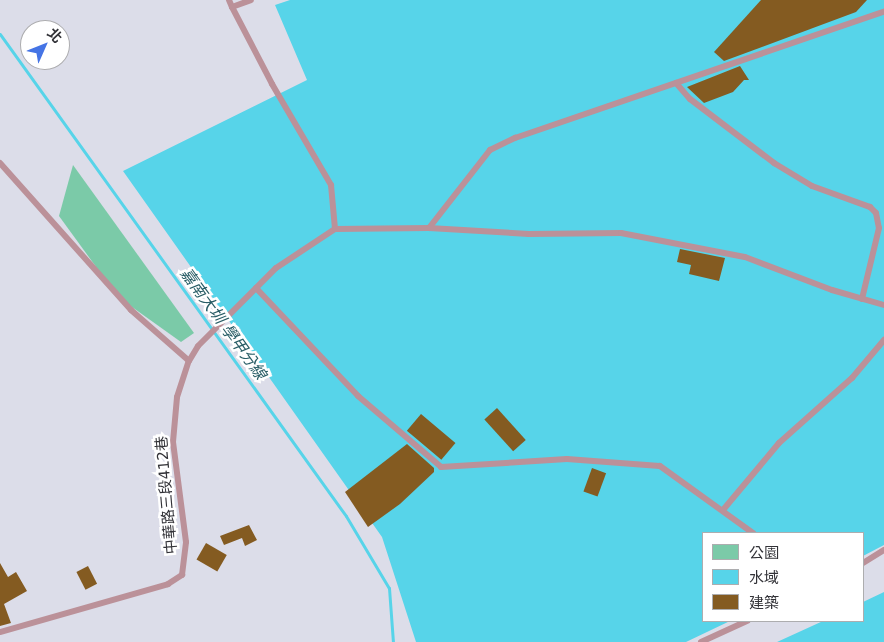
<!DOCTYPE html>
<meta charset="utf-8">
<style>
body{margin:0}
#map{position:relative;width:884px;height:642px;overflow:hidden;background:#dcdde9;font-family:"DejaVu Sans","Noto Sans TC",sans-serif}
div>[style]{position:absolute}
.green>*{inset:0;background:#7bcaa8}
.water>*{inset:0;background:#57d4e9}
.stream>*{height:3px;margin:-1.5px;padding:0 1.5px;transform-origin:1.5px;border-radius:1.5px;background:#57d4e9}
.building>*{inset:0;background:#845b21;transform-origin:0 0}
.lane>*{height:6px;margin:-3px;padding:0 3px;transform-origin:3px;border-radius:3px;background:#bb9199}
span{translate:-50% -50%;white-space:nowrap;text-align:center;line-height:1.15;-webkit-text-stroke:5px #fff;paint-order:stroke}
.street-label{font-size:15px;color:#333338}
.water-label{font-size:16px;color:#295d66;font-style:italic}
.legend{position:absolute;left:702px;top:532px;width:162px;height:90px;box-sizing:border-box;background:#fff;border:1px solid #adadaf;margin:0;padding:6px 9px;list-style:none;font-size:15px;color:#333338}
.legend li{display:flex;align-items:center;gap:10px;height:25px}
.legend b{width:25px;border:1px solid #adadaf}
.north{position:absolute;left:20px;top:20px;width:50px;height:50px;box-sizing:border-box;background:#fff;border:1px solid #adadaf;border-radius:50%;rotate:46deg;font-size:14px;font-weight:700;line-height:20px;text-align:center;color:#333338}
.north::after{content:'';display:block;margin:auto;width:18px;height:22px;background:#4574e5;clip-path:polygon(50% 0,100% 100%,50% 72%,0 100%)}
</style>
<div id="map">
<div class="green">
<i style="clip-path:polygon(73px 165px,194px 333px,181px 342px,118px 297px,59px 216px)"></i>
</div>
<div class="water">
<i style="clip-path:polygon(290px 0,884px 0,884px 545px,863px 556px,863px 533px,703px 533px,703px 621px,730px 621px,686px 642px,416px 642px,382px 537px,123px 171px,307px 80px,275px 5px)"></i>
<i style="clip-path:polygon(884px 592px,884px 642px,777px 642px,823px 621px,863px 621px,863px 602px)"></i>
</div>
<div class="stream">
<i style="left:0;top:34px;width:593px;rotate:54.33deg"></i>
<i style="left:346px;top:516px;width:84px;rotate:59.2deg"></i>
<i style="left:389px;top:588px;width:54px;rotate:85.8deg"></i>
</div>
<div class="building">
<i style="clip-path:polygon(761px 0,867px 0,856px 12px,724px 61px,714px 52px)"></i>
<i style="clip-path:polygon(740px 66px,749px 80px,744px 80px,733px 92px,704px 103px,687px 87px)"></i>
<i style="clip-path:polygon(680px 249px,725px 258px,719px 281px,689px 274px,691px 265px,677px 262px)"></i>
<i style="left:497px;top:408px;width:43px;height:17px;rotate:48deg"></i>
<i style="left:421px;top:414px;width:45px;height:22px;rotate:40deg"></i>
<i style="clip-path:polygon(407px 444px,434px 468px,434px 472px,400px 504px,368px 527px,345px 492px)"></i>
<i style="left:592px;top:468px;width:15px;height:25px;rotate:20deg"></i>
<i style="clip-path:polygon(249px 525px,257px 540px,245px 546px,242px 538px,224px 545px,220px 536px)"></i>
<i style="left:206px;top:543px;width:24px;height:19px;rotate:30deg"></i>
<i style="clip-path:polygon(0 563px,8px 577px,16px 572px,27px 591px,4px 604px,11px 623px,0 626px)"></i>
<i style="left:88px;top:566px;width:20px;height:13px;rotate:63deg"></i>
</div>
<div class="lane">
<i style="left:229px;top:0;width:8px;rotate:67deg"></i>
<i style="left:232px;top:7px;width:20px;rotate:-20deg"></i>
<i style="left:232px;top:7px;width:87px;rotate:62.5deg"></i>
<i style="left:272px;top:84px;width:117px;rotate:59.7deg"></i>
<i style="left:331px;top:185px;width:44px;rotate:84.8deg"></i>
<i style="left:676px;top:83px;width:21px;rotate:49deg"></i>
<i style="left:690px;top:99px;width:106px;rotate:37.3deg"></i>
<i style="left:774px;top:163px;width:44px;rotate:31.2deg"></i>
<i style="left:812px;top:186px;width:62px;rotate:19.9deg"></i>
<i style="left:870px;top:207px;width:8px;rotate:45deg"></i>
<i style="left:876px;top:213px;width:15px;rotate:79deg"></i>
<i style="left:879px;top:228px;width:73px;rotate:103.5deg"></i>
<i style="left:0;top:163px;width:197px;rotate:48.3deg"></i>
<i style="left:131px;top:310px;width:77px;rotate:41.3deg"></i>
<i style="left:429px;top:228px;width:99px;rotate:-52deg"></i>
<i style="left:490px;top:150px;width:28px;rotate:-26deg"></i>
<i style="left:515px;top:138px;width:390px;rotate:-18.9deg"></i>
<i style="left:256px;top:288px;width:149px;rotate:46.6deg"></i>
<i style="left:358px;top:396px;width:109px;rotate:40.5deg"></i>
<i style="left:441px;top:467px;width:126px;rotate:-3.6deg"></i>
<i style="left:567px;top:459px;width:93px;rotate:4.3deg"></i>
<i style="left:660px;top:466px;width:115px;rotate:35.8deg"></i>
<i style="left:723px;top:510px;width:87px;rotate:-50.1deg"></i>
<i style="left:779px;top:443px;width:98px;rotate:-41.7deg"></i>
<i style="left:852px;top:378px;width:50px;rotate:-49.9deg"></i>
<i style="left:863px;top:563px;width:25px;rotate:-32deg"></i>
<i style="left:0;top:632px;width:175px;rotate:-15.9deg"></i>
<i style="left:168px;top:584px;width:17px;rotate:-33deg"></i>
<i style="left:182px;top:575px;width:33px;rotate:-83deg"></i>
<i style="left:186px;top:542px;width:101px;rotate:-97.4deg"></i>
<i style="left:173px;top:442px;width:45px;rotate:-84.9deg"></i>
<i style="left:177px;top:397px;width:38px;rotate:-72deg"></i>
<i style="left:189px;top:361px;width:17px;rotate:-59deg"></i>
<i style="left:198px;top:346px;width:110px;rotate:-45deg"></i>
<i style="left:276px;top:268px;width:71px;rotate:-33.5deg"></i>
<i style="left:335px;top:229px;width:94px;rotate:-0.6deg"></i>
<i style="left:429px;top:228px;width:100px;rotate:3.4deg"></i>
<i style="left:529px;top:234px;width:92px;rotate:-0.6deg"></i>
<i style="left:621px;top:233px;width:126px;rotate:11deg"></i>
<i style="left:745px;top:257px;width:93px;rotate:20.8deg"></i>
<i style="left:832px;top:290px;width:54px;rotate:16.1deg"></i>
<i style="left:701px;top:642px;width:51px;rotate:-24.5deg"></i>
</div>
<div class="street-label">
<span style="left:167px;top:495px;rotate:-95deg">中華路三段412巷</span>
</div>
<div class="water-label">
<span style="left:223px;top:324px;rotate:54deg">嘉南大圳 學甲分線</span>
</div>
<ul class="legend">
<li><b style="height:14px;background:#7bcaa8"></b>公園</li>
<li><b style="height:14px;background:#57d4e9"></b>水域</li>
<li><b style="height:14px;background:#845b21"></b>建築</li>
</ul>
<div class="north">北</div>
</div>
